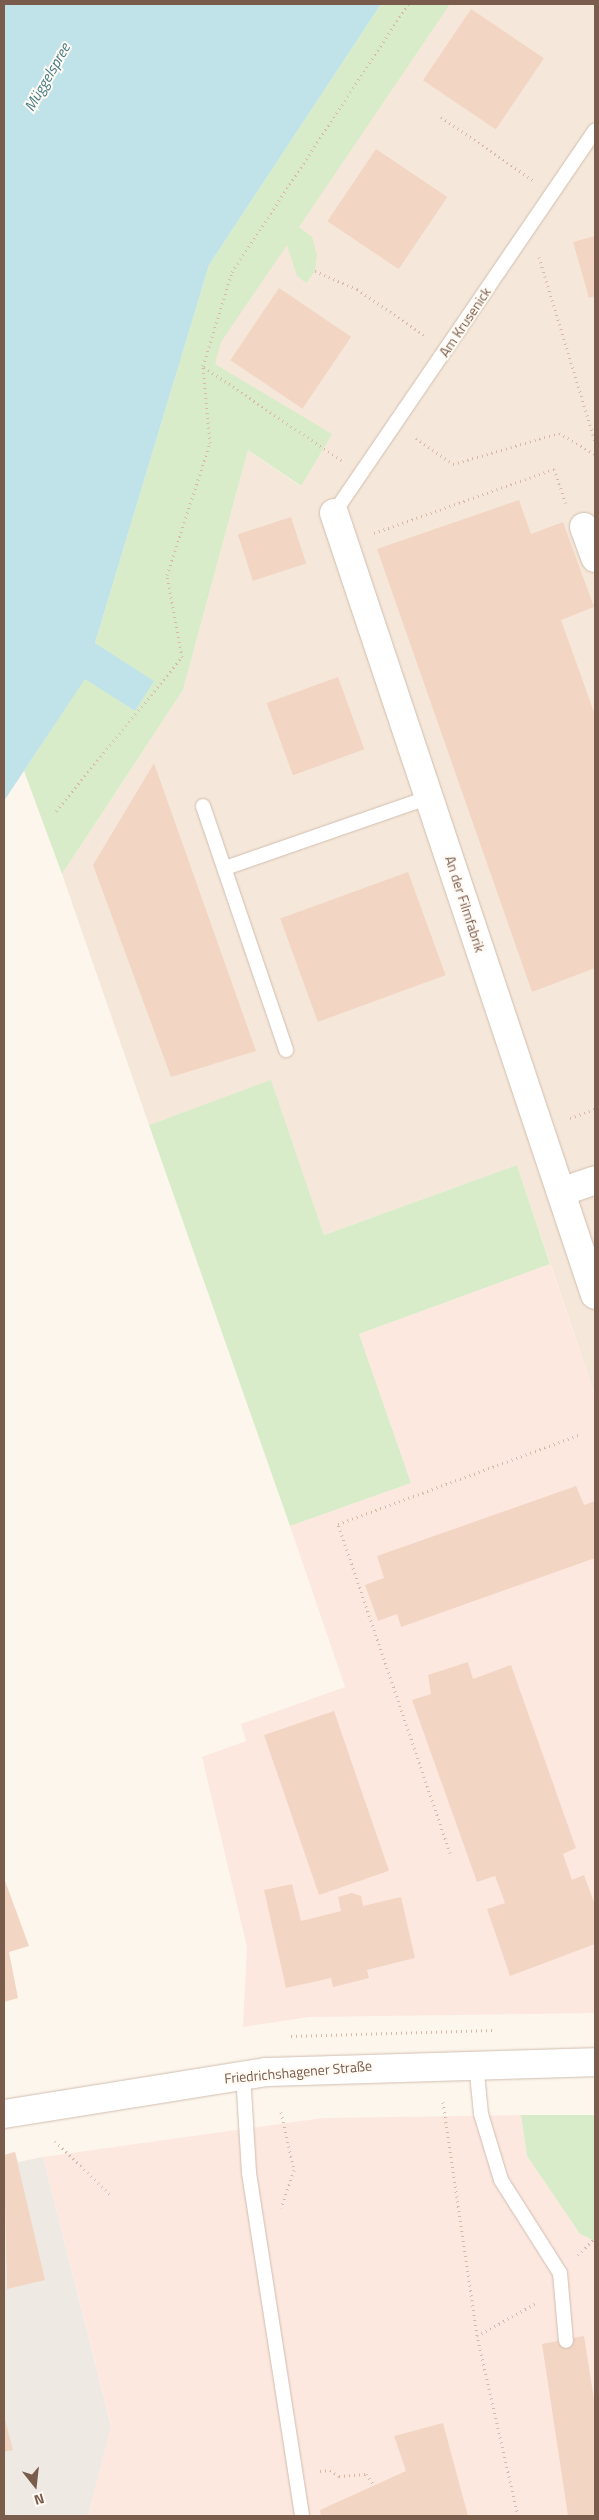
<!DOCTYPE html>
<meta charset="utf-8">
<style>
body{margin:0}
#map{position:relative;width:599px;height:2520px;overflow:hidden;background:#fdf6ec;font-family:"Titillium Web",sans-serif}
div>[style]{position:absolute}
.residential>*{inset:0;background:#f5e8da}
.commercial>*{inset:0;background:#fde8e0}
.industrial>*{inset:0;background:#efe9e4}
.green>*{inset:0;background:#d8ecc9}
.water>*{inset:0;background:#bfe3e8}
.building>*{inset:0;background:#f3d5c3;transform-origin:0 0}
.path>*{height:3px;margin-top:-1.5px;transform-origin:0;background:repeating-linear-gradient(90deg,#d9b8a5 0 1px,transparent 0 5px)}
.roads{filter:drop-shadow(0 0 1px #d1beb0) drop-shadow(0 0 1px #d1beb0)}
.lane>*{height:14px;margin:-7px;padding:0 7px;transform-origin:7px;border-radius:7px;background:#fff}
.street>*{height:28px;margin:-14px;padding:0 14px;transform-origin:14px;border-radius:14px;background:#fff}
.secondary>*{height:28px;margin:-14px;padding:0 14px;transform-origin:14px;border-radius:14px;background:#fff}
span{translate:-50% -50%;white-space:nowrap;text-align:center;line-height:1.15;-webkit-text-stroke:4px #fffaf3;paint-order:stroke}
.street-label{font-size:14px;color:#7a5c4d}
.water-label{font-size:15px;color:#437c86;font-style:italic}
.frame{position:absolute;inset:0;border:5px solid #7a5c4d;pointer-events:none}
.north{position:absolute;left:10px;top:2460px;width:50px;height:50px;-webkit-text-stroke:4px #fffaf3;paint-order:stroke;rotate:164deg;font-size:14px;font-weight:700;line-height:20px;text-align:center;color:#7a5c4d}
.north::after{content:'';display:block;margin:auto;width:18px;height:22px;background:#7a5c4d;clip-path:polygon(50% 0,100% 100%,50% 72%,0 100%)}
</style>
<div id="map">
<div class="residential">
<i style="clip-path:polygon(381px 4px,595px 4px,595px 1396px,517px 1165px,324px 1235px,271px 1081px,149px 1125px,62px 874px,183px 690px,248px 450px,300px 486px,312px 466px,174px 371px)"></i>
</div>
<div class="commercial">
<i style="clip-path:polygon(550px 1264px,595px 1396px,595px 2013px,309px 2017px,243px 2027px,247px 1947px,202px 1757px,246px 1741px,241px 1724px,345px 1687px,290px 1526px,411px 1483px,359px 1334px)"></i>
<i style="clip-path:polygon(521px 2115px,527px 2156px,580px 2234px,595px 2241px,595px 2516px,88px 2516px,111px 2425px,43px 2157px,323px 2118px)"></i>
</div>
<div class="industrial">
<i style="clip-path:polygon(15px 2152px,18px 2162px,43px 2157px,111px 2426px,88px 2516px,4px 2516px,4px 2155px)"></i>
</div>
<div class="green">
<i style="clip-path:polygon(381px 4px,450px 4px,299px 227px,312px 237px,317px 255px,315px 271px,306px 283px,297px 276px,287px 245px,221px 342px,215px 364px,332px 434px,301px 486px,248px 450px,183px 690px,62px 874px,24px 771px,85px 678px,135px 711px,153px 681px,95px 643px,209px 265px)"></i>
<i style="clip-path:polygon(271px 1080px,324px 1235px,517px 1165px,550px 1264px,359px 1334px,411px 1483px,290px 1526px,149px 1125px)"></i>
<i style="clip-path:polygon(521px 2115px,595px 2115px,595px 2241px,580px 2234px,527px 2156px)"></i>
</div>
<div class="water">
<i style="clip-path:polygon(4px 4px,381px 4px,209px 265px,95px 643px,154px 681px,135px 711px,85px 679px,4px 801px)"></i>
</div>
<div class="building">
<i style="left:471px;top:9px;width:88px;height:86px;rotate:34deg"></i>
<i style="left:376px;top:149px;width:86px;height:87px;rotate:34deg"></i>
<i style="clip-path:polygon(595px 236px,595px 296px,589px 298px,573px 242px)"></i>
<i style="left:279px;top:288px;width:87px;height:87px;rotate:34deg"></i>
<i style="clip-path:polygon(519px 500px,531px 534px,563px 522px,594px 607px,561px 620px,595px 715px,595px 968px,532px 992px,377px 549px)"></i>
<i style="left:291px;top:517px;width:49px;height:56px;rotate:72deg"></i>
<i style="left:338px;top:677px;width:77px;height:76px;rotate:70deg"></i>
<i style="clip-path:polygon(154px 763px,256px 1051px,171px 1077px,93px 865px)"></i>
<i style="left:408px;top:872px;width:110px;height:136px;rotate:70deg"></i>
<i style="clip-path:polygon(576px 1486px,584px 1505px,595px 1501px,595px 1558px,401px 1627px,397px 1614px,378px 1621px,365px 1585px,384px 1578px,377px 1556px)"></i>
<i style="clip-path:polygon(468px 1662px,473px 1679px,511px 1665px,576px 1848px,563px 1854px,572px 1880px,584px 1875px,595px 1905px,595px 1944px,510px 1976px,487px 1909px,505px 1903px,495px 1876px,477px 1882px,412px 1700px,431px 1694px,428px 1675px)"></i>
<i style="left:334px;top:1711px;width:169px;height:74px;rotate:71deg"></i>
<i style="clip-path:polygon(4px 1878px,29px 1946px,9px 1952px,18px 1998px,4px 2002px)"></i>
<i style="clip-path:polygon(292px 1884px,301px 1921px,341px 1911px,338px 1897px,352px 1893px,361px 1896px,363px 1906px,401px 1897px,415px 1958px,367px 1970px,369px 1978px,333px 1987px,331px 1978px,286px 1988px,264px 1890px)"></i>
<i style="clip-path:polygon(15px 2152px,45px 2280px,7px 2289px,4px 2155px)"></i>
<i style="clip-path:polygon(584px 2336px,595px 2406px,595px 2516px,568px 2516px,542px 2344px)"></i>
<i style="clip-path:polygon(4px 2416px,13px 2450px,4px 2452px)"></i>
<i style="clip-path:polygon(443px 2423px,468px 2516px,321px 2516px,320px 2510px,406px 2471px,394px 2436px)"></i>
</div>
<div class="path">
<i style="left:441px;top:117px;width:112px;rotate:34.4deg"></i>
<i style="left:539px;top:257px;width:192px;rotate:73.1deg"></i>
<i style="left:315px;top:271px;width:46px;rotate:23.2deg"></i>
<i style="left:357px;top:289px;width:81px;rotate:34.5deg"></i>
<i style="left:204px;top:367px;width:166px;rotate:34.2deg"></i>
<i style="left:416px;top:438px;width:45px;rotate:35.1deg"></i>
<i style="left:453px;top:464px;width:110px;rotate:-16.3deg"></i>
<i style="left:559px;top:433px;width:42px;rotate:30.3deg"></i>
<i style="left:374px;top:533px;width:191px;rotate:-19.6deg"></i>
<i style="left:554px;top:469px;width:36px;rotate:71deg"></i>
<i style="left:56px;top:811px;width:199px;rotate:-50.7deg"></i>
<i style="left:182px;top:657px;width:83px;rotate:-100.4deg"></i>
<i style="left:167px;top:575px;width:139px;rotate:-72deg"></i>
<i style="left:210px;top:443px;width:77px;rotate:-95.2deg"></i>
<i style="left:203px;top:366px;width:98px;rotate:-72.9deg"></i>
<i style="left:232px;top:272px;width:321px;rotate:-56.7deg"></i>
<i style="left:570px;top:1118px;width:27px;rotate:-20deg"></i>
<i style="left:450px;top:1853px;width:348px;rotate:-108.8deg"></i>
<i style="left:338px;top:1524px;width:257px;rotate:-20.3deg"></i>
<i style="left:291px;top:2036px;width:204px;rotate:-1.7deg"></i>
<i style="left:443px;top:2102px;width:236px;rotate:81.7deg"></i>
<i style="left:281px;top:2112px;width:59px;rotate:77.4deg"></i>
<i style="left:294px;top:2170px;width:40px;rotate:108.9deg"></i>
<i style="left:55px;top:2141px;width:79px;rotate:44deg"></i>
<i style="left:578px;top:2255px;width:24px;rotate:-45deg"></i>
<i style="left:320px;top:2471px;width:10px;rotate:-6deg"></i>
<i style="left:330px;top:2470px;width:11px;rotate:34deg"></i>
<i style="left:339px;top:2476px;width:27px;rotate:-4deg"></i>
<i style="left:366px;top:2474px;width:12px;rotate:55deg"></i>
<i style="left:518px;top:2516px;width:185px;rotate:-102.8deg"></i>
<i style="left:477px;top:2336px;width:68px;rotate:-29.2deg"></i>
</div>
<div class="roads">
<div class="lane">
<i style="left:334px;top:513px;width:463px;rotate:-55.7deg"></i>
<i style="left:203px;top:806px;width:258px;rotate:71.2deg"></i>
<i style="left:225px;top:868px;width:217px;rotate:-19.1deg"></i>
<i style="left:476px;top:2063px;width:51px;rotate:84.4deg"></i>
<i style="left:481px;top:2114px;width:69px;rotate:73.1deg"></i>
<i style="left:501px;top:2180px;width:110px;rotate:57.6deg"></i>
<i style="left:560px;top:2273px;width:68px;rotate:85deg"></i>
<i style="left:243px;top:2074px;width:99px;rotate:86.5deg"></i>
<i style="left:249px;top:2173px;width:347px;rotate:81.2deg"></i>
</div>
<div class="street">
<i style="left:334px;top:513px;width:824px;rotate:71.54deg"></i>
<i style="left:584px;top:527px;width:33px;rotate:70deg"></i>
<i style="left:561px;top:1192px;width:36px;rotate:-19deg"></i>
</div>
<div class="secondary">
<i style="left:4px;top:2114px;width:265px;rotate:-9.1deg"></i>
<i style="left:266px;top:2072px;width:329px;rotate:-1.7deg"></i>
</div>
</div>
<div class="street-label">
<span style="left:465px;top:322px;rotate:-56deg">Am Krusenick</span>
<span style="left:465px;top:904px;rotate:72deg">An der Filmfabrik</span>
<span style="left:298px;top:2072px;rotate:-5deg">Friedrichshagener Straße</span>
</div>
<div class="water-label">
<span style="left:47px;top:77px;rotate:-60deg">Müggelspree</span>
</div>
<div class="frame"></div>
<div class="north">N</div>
</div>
